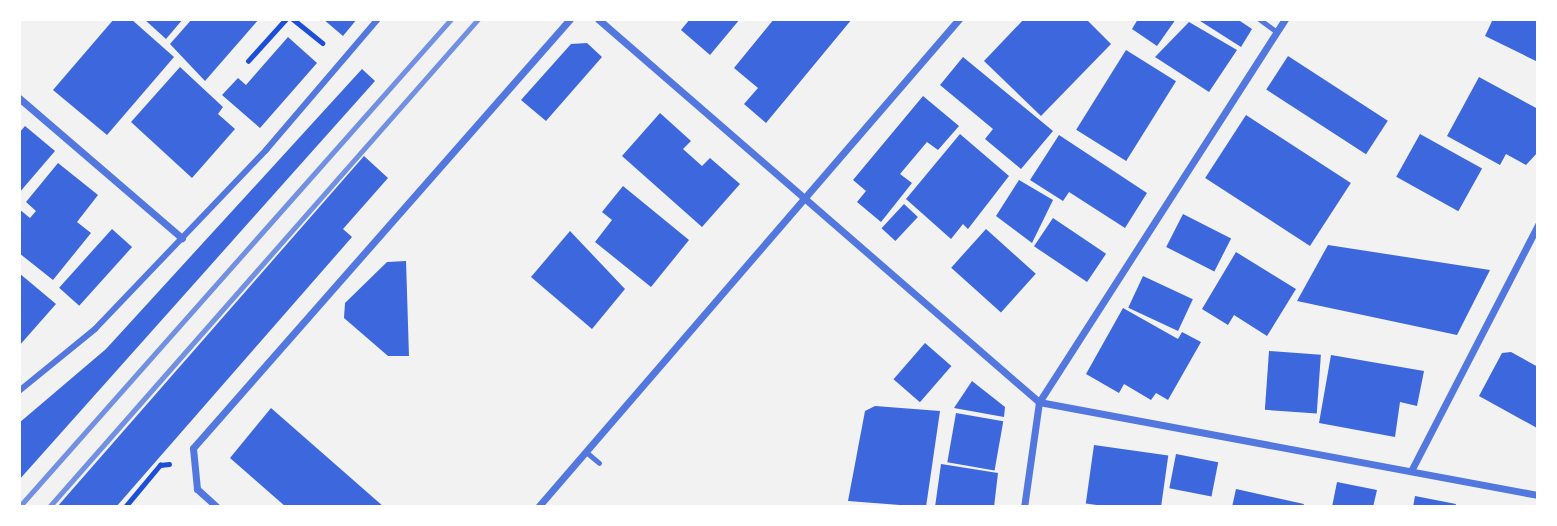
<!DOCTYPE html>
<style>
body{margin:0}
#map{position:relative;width:1557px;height:526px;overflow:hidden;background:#f2f2f2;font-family:"Open Sans",sans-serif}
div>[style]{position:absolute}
.building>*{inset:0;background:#3d67dc;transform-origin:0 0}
.path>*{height:4.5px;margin:-2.25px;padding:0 2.25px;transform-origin:2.25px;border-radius:2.25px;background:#1d4ed8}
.service>*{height:5px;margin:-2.5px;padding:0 2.5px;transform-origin:2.5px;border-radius:2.5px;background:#5277de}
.pedestrian>*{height:6px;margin:-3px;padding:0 3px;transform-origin:3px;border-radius:3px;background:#5277de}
.minor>*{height:7px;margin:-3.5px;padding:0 3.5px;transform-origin:3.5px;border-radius:3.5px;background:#5277de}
.rail>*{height:5px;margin:-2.5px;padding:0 2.5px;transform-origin:2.5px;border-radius:2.5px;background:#7290e2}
span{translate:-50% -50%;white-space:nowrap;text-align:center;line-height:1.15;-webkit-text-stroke:5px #fff;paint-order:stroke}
.frame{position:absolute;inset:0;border:21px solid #fff;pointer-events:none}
</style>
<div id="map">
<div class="building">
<i style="clip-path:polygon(114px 19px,131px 19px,174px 57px,107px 135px,53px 90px)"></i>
<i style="clip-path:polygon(144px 19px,183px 19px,166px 39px)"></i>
<i style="clip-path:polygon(192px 19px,259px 19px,205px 81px,170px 44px)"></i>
<i style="clip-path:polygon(323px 19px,357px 19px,343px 36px)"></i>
<i style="clip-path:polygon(690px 19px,740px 19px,710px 55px,681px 30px)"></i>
<i style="clip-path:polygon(774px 19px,852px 19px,766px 123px,744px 104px,758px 88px,734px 68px)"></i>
<i style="clip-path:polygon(1024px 19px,1086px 19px,1111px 44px,1041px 116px,984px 61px)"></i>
<i style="clip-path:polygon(1138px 19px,1176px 19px,1157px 46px,1132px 29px)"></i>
<i style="clip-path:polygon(1197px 19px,1237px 19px,1252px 29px,1241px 47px)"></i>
<i style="clip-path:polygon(1493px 19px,1538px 19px,1538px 62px,1485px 36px)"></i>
<i style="clip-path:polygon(1189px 22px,1237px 50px,1209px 92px,1155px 57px)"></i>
<i style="clip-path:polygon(288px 37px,317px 63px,260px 128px,222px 95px,238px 78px,246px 85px)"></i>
<i style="clip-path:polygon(587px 43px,602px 57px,546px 121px,521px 100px,571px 44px)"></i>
<i style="left:1126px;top:50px;width:59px;height:94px;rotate:32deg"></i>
<i style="left:1288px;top:56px;width:119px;height:40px;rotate:33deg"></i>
<i style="clip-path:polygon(963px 57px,1053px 131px,1021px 169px,985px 139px,993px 129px,940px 85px)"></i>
<i style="clip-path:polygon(180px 67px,223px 107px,218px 114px,235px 129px,192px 178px,131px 122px)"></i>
<i style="clip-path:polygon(362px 69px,375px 81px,19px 480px,19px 423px,106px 349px)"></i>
<i style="clip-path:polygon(1479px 77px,1538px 109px,1538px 152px,1526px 165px,1506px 154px,1500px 165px,1447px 136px)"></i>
<i style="clip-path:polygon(923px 96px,959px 126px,938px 150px,927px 142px,900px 174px,912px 183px,881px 222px,857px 202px,866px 191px,853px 180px)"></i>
<i style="clip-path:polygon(660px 113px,691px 141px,683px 149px,702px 166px,710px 158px,740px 184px,702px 227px,622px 156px)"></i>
<i style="left:1246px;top:115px;width:125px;height:75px;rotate:33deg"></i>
<i style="clip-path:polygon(25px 126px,55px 151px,19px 193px,19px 133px)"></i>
<i style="clip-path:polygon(960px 134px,1009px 176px,968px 229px,963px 224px,951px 239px,906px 199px)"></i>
<i style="left:1420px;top:134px;width:71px;height:49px;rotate:29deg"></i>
<i style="clip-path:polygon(1059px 135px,1147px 193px,1125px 228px,1069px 192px,1063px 201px,1030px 180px)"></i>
<i style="clip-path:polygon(364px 156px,388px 178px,343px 229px,352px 237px,116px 507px,57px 507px)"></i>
<i style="clip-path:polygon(58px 163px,98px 195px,77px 222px,91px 233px,53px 280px,19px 253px,19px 209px,30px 218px,36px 211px,26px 202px)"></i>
<i style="clip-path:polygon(1019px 180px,1053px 200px,1032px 243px,996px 216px)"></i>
<i style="clip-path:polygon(623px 186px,689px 240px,651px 287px,595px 242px,612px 220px,602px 212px)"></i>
<i style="left:904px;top:204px;width:19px;height:33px;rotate:43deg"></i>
<i style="left:1183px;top:214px;width:54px;height:37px;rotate:27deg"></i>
<i style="left:1053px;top:218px;width:64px;height:34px;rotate:34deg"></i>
<i style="left:112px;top:229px;width:27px;height:79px;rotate:42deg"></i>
<i style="left:986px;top:229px;width:67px;height:52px;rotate:42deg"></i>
<i style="clip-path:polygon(570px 231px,625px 289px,592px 329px,531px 277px)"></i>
<i style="clip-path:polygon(1328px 245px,1490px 270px,1457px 335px,1297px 301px)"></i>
<i style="clip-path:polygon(1236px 252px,1296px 289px,1267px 336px,1234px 315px,1228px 325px,1202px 309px)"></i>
<i style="clip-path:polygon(406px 261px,409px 356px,388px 356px,344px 318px,345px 303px,387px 262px)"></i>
<i style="clip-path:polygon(19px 273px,56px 304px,19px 346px)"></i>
<i style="left:1143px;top:276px;width:55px;height:35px;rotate:25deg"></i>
<i style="clip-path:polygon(1123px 308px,1178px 339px,1182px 332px,1201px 342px,1168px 400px,1156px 393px,1151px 400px,1124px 384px,1119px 393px,1086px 374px)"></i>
<i style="left:925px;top:343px;width:35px;height:48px;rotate:41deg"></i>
<i style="left:1269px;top:351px;width:52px;height:59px;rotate:4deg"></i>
<i style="clip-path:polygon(1511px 352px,1538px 367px,1537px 428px,1479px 396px,1502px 353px)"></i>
<i style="clip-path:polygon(1331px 355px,1424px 371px,1417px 406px,1400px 402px,1395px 437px,1319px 423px)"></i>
<i style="clip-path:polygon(972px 381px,1005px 407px,1004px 417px,954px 408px)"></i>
<i style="clip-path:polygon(875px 406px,940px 411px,926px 507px,848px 501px,865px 411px)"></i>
<i style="clip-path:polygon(271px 408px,384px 507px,286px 507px,230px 458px)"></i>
<i style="left:956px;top:413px;width:48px;height:50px;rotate:10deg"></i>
<i style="left:1094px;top:445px;width:75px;height:59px;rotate:8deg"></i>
<i style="left:1176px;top:454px;width:43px;height:35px;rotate:11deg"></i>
<i style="clip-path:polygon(941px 464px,998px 473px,994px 507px,935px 507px)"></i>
<i style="clip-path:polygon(1337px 482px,1377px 490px,1373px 507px,1332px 507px)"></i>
<i style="clip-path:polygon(1236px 489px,1304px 504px,1303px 507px,1232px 507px)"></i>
<i style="clip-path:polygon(1415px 496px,1456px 504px,1455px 507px,1413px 507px)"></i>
</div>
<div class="path">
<i style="left:293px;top:19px;width:38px;rotate:39deg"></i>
<i style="left:248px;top:61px;width:57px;rotate:-47.9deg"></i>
<i style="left:125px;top:507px;width:55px;rotate:-50.2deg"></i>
<i style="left:160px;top:465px;width:9px;rotate:-6deg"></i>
</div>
<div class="service">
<i style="left:1259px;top:19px;width:22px;rotate:36deg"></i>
<i style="left:586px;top:452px;width:17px;rotate:40deg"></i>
</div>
<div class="pedestrian">
<i style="left:19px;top:391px;width:98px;rotate:-39.2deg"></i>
<i style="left:95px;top:329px;width:248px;rotate:-46.3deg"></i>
<i style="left:266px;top:150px;width:172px;rotate:-49.5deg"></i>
</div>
<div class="minor">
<i style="left:598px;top:19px;width:584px;rotate:40.97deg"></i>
<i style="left:1039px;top:402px;width:106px;rotate:98.1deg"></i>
<i style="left:1285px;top:19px;width:455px;rotate:122.7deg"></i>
<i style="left:1039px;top:402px;width:508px;rotate:10.56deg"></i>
<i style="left:19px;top:98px;width:215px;rotate:40.7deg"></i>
<i style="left:1412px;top:469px;width:275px;rotate:-62.7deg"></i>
<i style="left:217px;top:507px;width:27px;rotate:-138deg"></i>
<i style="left:197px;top:489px;width:41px;rotate:-95.6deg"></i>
<i style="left:193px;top:448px;width:571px;rotate:-48.69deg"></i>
<i style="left:538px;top:507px;width:645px;rotate:-49.22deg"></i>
</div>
<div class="rail">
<i style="left:19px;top:507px;width:652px;rotate:-48.48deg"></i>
<i style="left:49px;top:507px;width:650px;rotate:-48.68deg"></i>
</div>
<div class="frame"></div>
</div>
